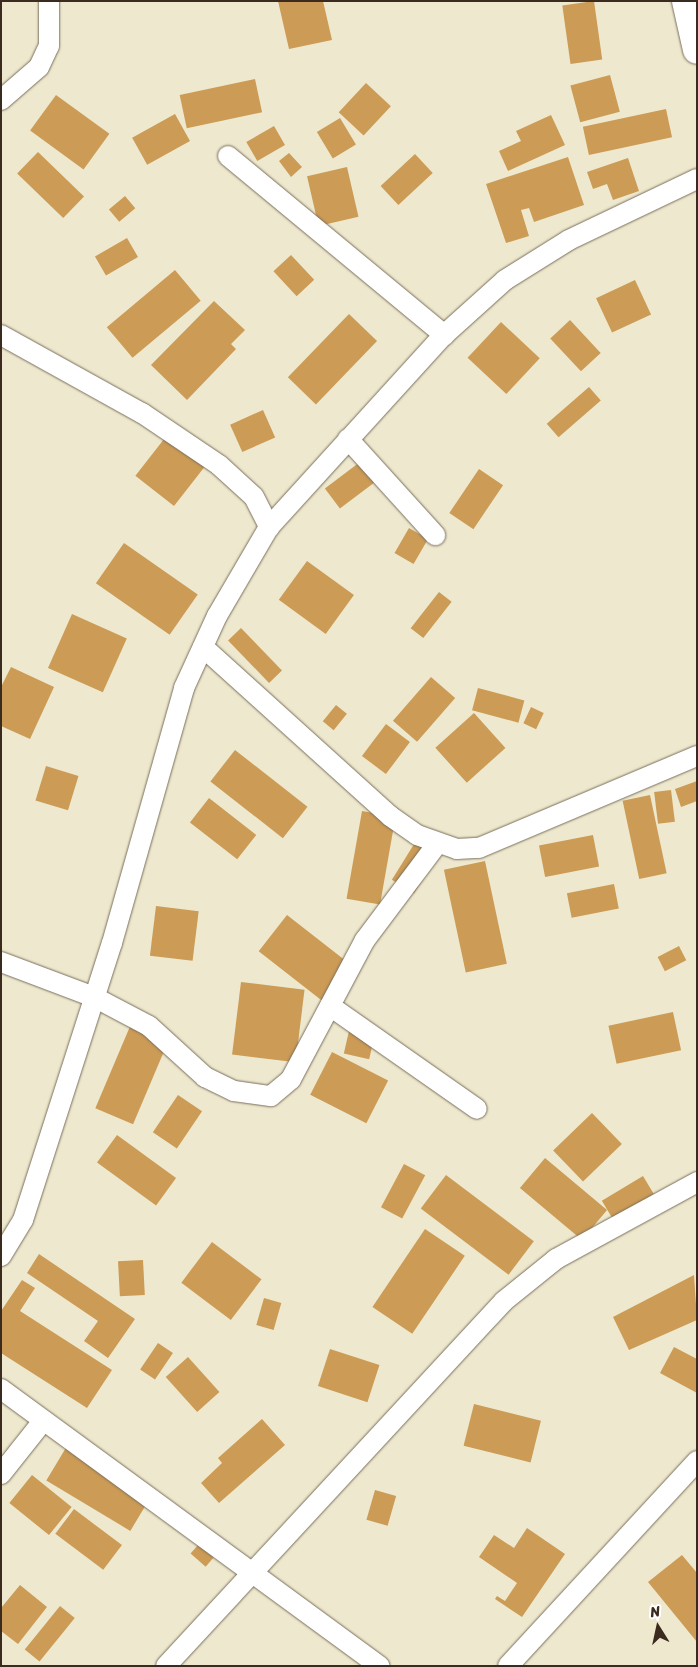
<!DOCTYPE html>
<style>
body{margin:0}
#map{position:relative;width:698px;height:1667px;overflow:hidden;background:#eee9ce;font-family:Sriracha,sans-serif}
div>[style]{position:absolute}
.building>*{inset:0;background:#cc9b55;transform-origin:0 0}
.roads{filter:drop-shadow(0 0 1px #7a6d5c) drop-shadow(0 0 1px #7a6d5c)}
.minor>*{height:20px;margin:-10px;padding:0 10px;transform-origin:10px;border-radius:10px;background:#fff}
.trunk>*{height:28px;margin:-14px;padding:0 14px;transform-origin:14px;border-radius:14px;background:#fff}
span{translate:-50% -50%;white-space:nowrap;text-align:center;line-height:1.15;-webkit-text-stroke:5px #fff;paint-order:stroke}
.frame{position:absolute;inset:0;border:2px solid #3b2a1e;pointer-events:none}
.north{position:absolute;left:633px;top:1602px;width:50px;height:50px;-webkit-text-stroke:4px #fff;paint-order:stroke;rotate:350deg;font-size:14px;font-weight:700;line-height:20px;text-align:center;color:#3b2a1e}
.north::after{content:'';display:block;margin:auto;width:18px;height:22px;background:#3b2a1e;clip-path:polygon(50% 0,100% 100%,50% 72%,0 100%)}
</style>
<div id="map">
<div class="building">
<i style="clip-path:polygon(278px 1px,323px 1px,332px 40px,289px 49px)"></i>
<i style="left:594px;top:1px;width:59px;height:32px;rotate:82deg"></i>
<i style="left:610px;top:75px;width:38px;height:41px;rotate:75deg"></i>
<i style="left:255px;top:79px;width:34px;height:77px;rotate:78deg"></i>
<i style="left:366px;top:83px;width:34px;height:40px;rotate:43deg"></i>
<i style="left:56px;top:95px;width:66px;height:44px;rotate:36deg"></i>
<i style="left:666px;top:109px;width:29px;height:85px;rotate:78deg"></i>
<i style="left:175px;top:114px;width:31px;height:49px;rotate:61deg"></i>
<i style="clip-path:polygon(551px 115px,565px 145px,508px 171px,499px 151px,521px 141px,516px 131px)"></i>
<i style="left:340px;top:118px;width:31px;height:27px;rotate:59deg"></i>
<i style="left:274px;top:126px;width:22px;height:32px;rotate:60deg"></i>
<i style="left:38px;top:152px;width:64px;height:30px;rotate:44deg"></i>
<i style="clip-path:polygon(289px 153px,302px 167px,291px 177px,279px 161px)"></i>
<i style="left:415px;top:154px;width:26px;height:47px;rotate:47deg"></i>
<i style="clip-path:polygon(568px 157px,584px 205px,534px 222px,529px 208px,521px 210px,529px 236px,506px 243px,486px 184px)"></i>
<i style="clip-path:polygon(628px 158px,639px 191px,613px 200px,607px 184px,593px 189px,587px 172px)"></i>
<i style="left:347px;top:167px;width:51px;height:41px;rotate:77deg"></i>
<i style="left:125px;top:196px;width:16px;height:21px;rotate:50deg"></i>
<i style="left:127px;top:238px;width:22px;height:37px;rotate:60deg"></i>
<i style="left:291px;top:255px;width:34px;height:24px;rotate:47deg"></i>
<i style="left:175px;top:270px;width:40px;height:89px;rotate:50deg"></i>
<i style="left:635px;top:280px;width:38px;height:43px;rotate:65deg"></i>
<i style="clip-path:polygon(214px 301px,245px 330px,231px 344px,236px 349px,187px 400px,151px 365px)"></i>
<i style="left:349px;top:314px;width:39px;height:88px;rotate:44deg"></i>
<i style="left:570px;top:320px;width:45px;height:27px;rotate:47deg"></i>
<i style="left:501px;top:322px;width:53px;height:49px;rotate:43deg"></i>
<i style="left:589px;top:387px;width:18px;height:56px;rotate:49deg"></i>
<i style="left:263px;top:410px;width:30px;height:36px;rotate:66deg"></i>
<i style="left:168px;top:434px;width:49px;height:53px;rotate:38deg"></i>
<i style="left:360px;top:462px;width:25px;height:44px;rotate:53deg"></i>
<i style="left:479px;top:469px;width:29px;height:53px;rotate:34deg"></i>
<i style="left:409px;top:528px;width:22px;height:29px;rotate:30deg"></i>
<i style="left:124px;top:543px;width:90px;height:49px;rotate:35deg"></i>
<i style="left:307px;top:561px;width:58px;height:48px;rotate:36deg"></i>
<i style="left:439px;top:592px;width:16px;height:46px;rotate:38deg"></i>
<i style="left:72px;top:614px;width:60px;height:59px;rotate:24deg"></i>
<i style="left:241px;top:628px;width:59px;height:18px;rotate:46deg"></i>
<i style="clip-path:polygon(11px 667px,54px 687px,30px 739px,1px 726px,1px 687px)"></i>
<i style="left:431px;top:677px;width:32px;height:58px;rotate:41deg"></i>
<i style="left:478px;top:688px;width:48px;height:23px;rotate:15deg"></i>
<i style="left:336px;top:705px;width:14px;height:21px;rotate:39deg"></i>
<i style="left:531px;top:707px;width:14px;height:18px;rotate:25deg"></i>
<i style="left:474px;top:713px;width:47px;height:52px;rotate:48deg"></i>
<i style="left:386px;top:724px;width:30px;height:40px;rotate:37deg"></i>
<i style="left:235px;top:750px;width:92px;height:40px;rotate:38deg"></i>
<i style="left:46px;top:766px;width:34px;height:36px;rotate:17deg"></i>
<i style="clip-path:polygon(697px 781px,697px 801px,681px 807px,675px 789px)"></i>
<i style="left:671px;top:790px;width:32px;height:17px;rotate:83deg"></i>
<i style="left:650px;top:795px;width:80px;height:28px;rotate:78deg"></i>
<i style="left:209px;top:798px;width:60px;height:31px;rotate:38deg"></i>
<i style="left:362px;top:811px;width:34px;height:89px;rotate:10deg"></i>
<i style="left:421px;top:833px;width:26px;height:55px;rotate:32deg"></i>
<i style="left:593px;top:835px;width:32px;height:55px;rotate:79deg"></i>
<i style="left:485px;top:861px;width:105px;height:42px;rotate:78deg"></i>
<i style="left:614px;top:884px;width:25px;height:48px;rotate:79deg"></i>
<i style="left:156px;top:906px;width:43px;height:50px;rotate:7deg"></i>
<i style="left:287px;top:915px;width:87px;height:46px;rotate:38deg"></i>
<i style="left:679px;top:946px;width:16px;height:24px;rotate:63deg"></i>
<i style="left:241px;top:982px;width:64px;height:73px;rotate:7deg"></i>
<i style="left:673px;top:1012px;width:39px;height:66px;rotate:78deg"></i>
<i style="left:134px;top:1017px;width:41px;height:99px;rotate:23deg"></i>
<i style="left:349px;top:1031px;width:26px;height:23px;rotate:13deg"></i>
<i style="left:332px;top:1052px;width:63px;height:48px;rotate:27deg"></i>
<i style="left:178px;top:1095px;width:29px;height:45px;rotate:34deg"></i>
<i style="left:592px;top:1113px;width:43px;height:54px;rotate:46deg"></i>
<i style="left:117px;top:1135px;width:73px;height:34px;rotate:36deg"></i>
<i style="left:545px;top:1158px;width:81px;height:39px;rotate:40deg"></i>
<i style="left:404px;top:1164px;width:24px;height:49px;rotate:28deg"></i>
<i style="left:446px;top:1175px;width:110px;height:42px;rotate:37deg"></i>
<i style="left:643px;top:1176px;width:21px;height:48px;rotate:59deg"></i>
<i style="left:425px;top:1229px;width:48px;height:94px;rotate:34deg"></i>
<i style="left:212px;top:1242px;width:62px;height:51px;rotate:37deg"></i>
<i style="clip-path:polygon(39px 1254px,135px 1319px,108px 1358px,84px 1341px,98px 1321px,27px 1273px)"></i>
<i style="left:143px;top:1260px;width:35px;height:25px;rotate:87deg"></i>
<i style="clip-path:polygon(694px 1275px,697px 1320px,629px 1350px,613px 1317px)"></i>
<i style="clip-path:polygon(22px 1280px,35px 1288px,20px 1311px,112px 1370px,87px 1408px,1px 1353px,1px 1311px)"></i>
<i style="left:264px;top:1298px;width:18px;height:28px;rotate:16deg"></i>
<i style="left:158px;top:1343px;width:18px;height:32px;rotate:34deg"></i>
<i style="clip-path:polygon(674px 1347px,697px 1359px,697px 1393px,660px 1373px)"></i>
<i style="left:330px;top:1349px;width:52px;height:39px;rotate:18deg"></i>
<i style="left:188px;top:1357px;width:47px;height:30px;rotate:48deg"></i>
<i style="left:474px;top:1404px;width:69px;height:43px;rotate:14deg"></i>
<i style="clip-path:polygon(262px 1419px,285px 1445px,219px 1503px,201px 1483px,222px 1463px,218px 1458px)"></i>
<i style="left:70px;top:1441px;width:98px;height:46px;rotate:31deg"></i>
<i style="left:32px;top:1475px;width:51px;height:36px;rotate:39deg"></i>
<i style="left:375px;top:1490px;width:22px;height:31px;rotate:16deg"></i>
<i style="left:74px;top:1509px;width:60px;height:31px;rotate:37deg"></i>
<i style="clip-path:polygon(527px 1528px,565px 1554px,522px 1617px,495px 1599px,497px 1596px,505px 1601px,517px 1583px,479px 1557px,494px 1535px,514px 1548px)"></i>
<i style="left:205px;top:1537px;width:20px;height:22px;rotate:41deg"></i>
<i style="clip-path:polygon(682px 1555px,697px 1573px,697px 1642px,648px 1582px)"></i>
<i style="clip-path:polygon(20px 1585px,47px 1607px,18px 1644px,1px 1631px,1px 1608px)"></i>
<i style="left:60px;top:1606px;width:19px;height:56px;rotate:39deg"></i>
</div>
<div class="roads">
<div class="minor">
<i style="left:1px;top:100px;width:50px;rotate:-41deg"></i>
<i style="left:39px;top:67px;width:23px;rotate:-65deg"></i>
<i style="left:49px;top:46px;width:45px;rotate:-90deg"></i>
<i style="left:228px;top:156px;width:281px;rotate:39.6deg"></i>
<i style="left:1px;top:335px;width:161px;rotate:29deg"></i>
<i style="left:142px;top:413px;width:93px;rotate:34deg"></i>
<i style="left:219px;top:465px;width:47px;rotate:42.4deg"></i>
<i style="left:254px;top:497px;width:34px;rotate:63deg"></i>
<i style="left:348px;top:439px;width:130px;rotate:47.8deg"></i>
<i style="left:203px;top:647px;width:252px;rotate:42.1deg"></i>
<i style="left:390px;top:816px;width:33px;rotate:35deg"></i>
<i style="left:417px;top:835px;width:42px;rotate:19.3deg"></i>
<i style="left:457px;top:849px;width:22px;rotate:-3deg"></i>
<i style="left:479px;top:848px;width:237px;rotate:-22.9deg"></i>
<i style="left:1px;top:962px;width:99px;rotate:20.6deg"></i>
<i style="left:94px;top:997px;width:62px;rotate:27.8deg"></i>
<i style="left:149px;top:1026px;width:76px;rotate:42.3deg"></i>
<i style="left:205px;top:1077px;width:32px;rotate:26deg"></i>
<i style="left:234px;top:1091px;width:37px;rotate:8deg"></i>
<i style="left:271px;top:1096px;width:26px;rotate:-40deg"></i>
<i style="left:291px;top:1079px;width:157px;rotate:-62deg"></i>
<i style="left:365px;top:940px;width:120px;rotate:-53.1deg"></i>
<i style="left:330px;top:1006px;width:179px;rotate:35deg"></i>
<i style="left:1px;top:1256px;width:42px;rotate:-58.6deg"></i>
<i style="left:23px;top:1220px;width:291px;rotate:-72.2deg"></i>
<i style="left:112px;top:943px;width:265px;rotate:-74.2deg"></i>
<i style="left:184px;top:688px;width:79px;rotate:-65.4deg"></i>
<i style="left:217px;top:616px;width:103px;rotate:-59.7deg"></i>
<i style="left:269px;top:527px;width:260px;rotate:-47.7deg"></i>
<i style="left:444px;top:335px;width:82px;rotate:-42deg"></i>
<i style="left:505px;top:280px;width:75px;rotate:-32deg"></i>
<i style="left:569px;top:240px;width:142px;rotate:-25.5deg"></i>
<i style="left:1px;top:1389px;width:469px;rotate:36.2deg"></i>
<i style="left:1px;top:1474px;width:68px;rotate:-51.6deg"></i>
<i style="left:166px;top:1666px;width:497px;rotate:-47.2deg"></i>
<i style="left:504px;top:1301px;width:67px;rotate:-38.9deg"></i>
<i style="left:556px;top:1259px;width:161px;rotate:-28.6deg"></i>
<i style="left:508px;top:1666px;width:279px;rotate:-47.3deg"></i>
</div>
<div class="trunk">
<i style="left:686px;top:1px;width:50px;rotate:77.3deg"></i>
</div>
</div>
<div class="frame"></div>
<div class="north">N</div>
</div>
